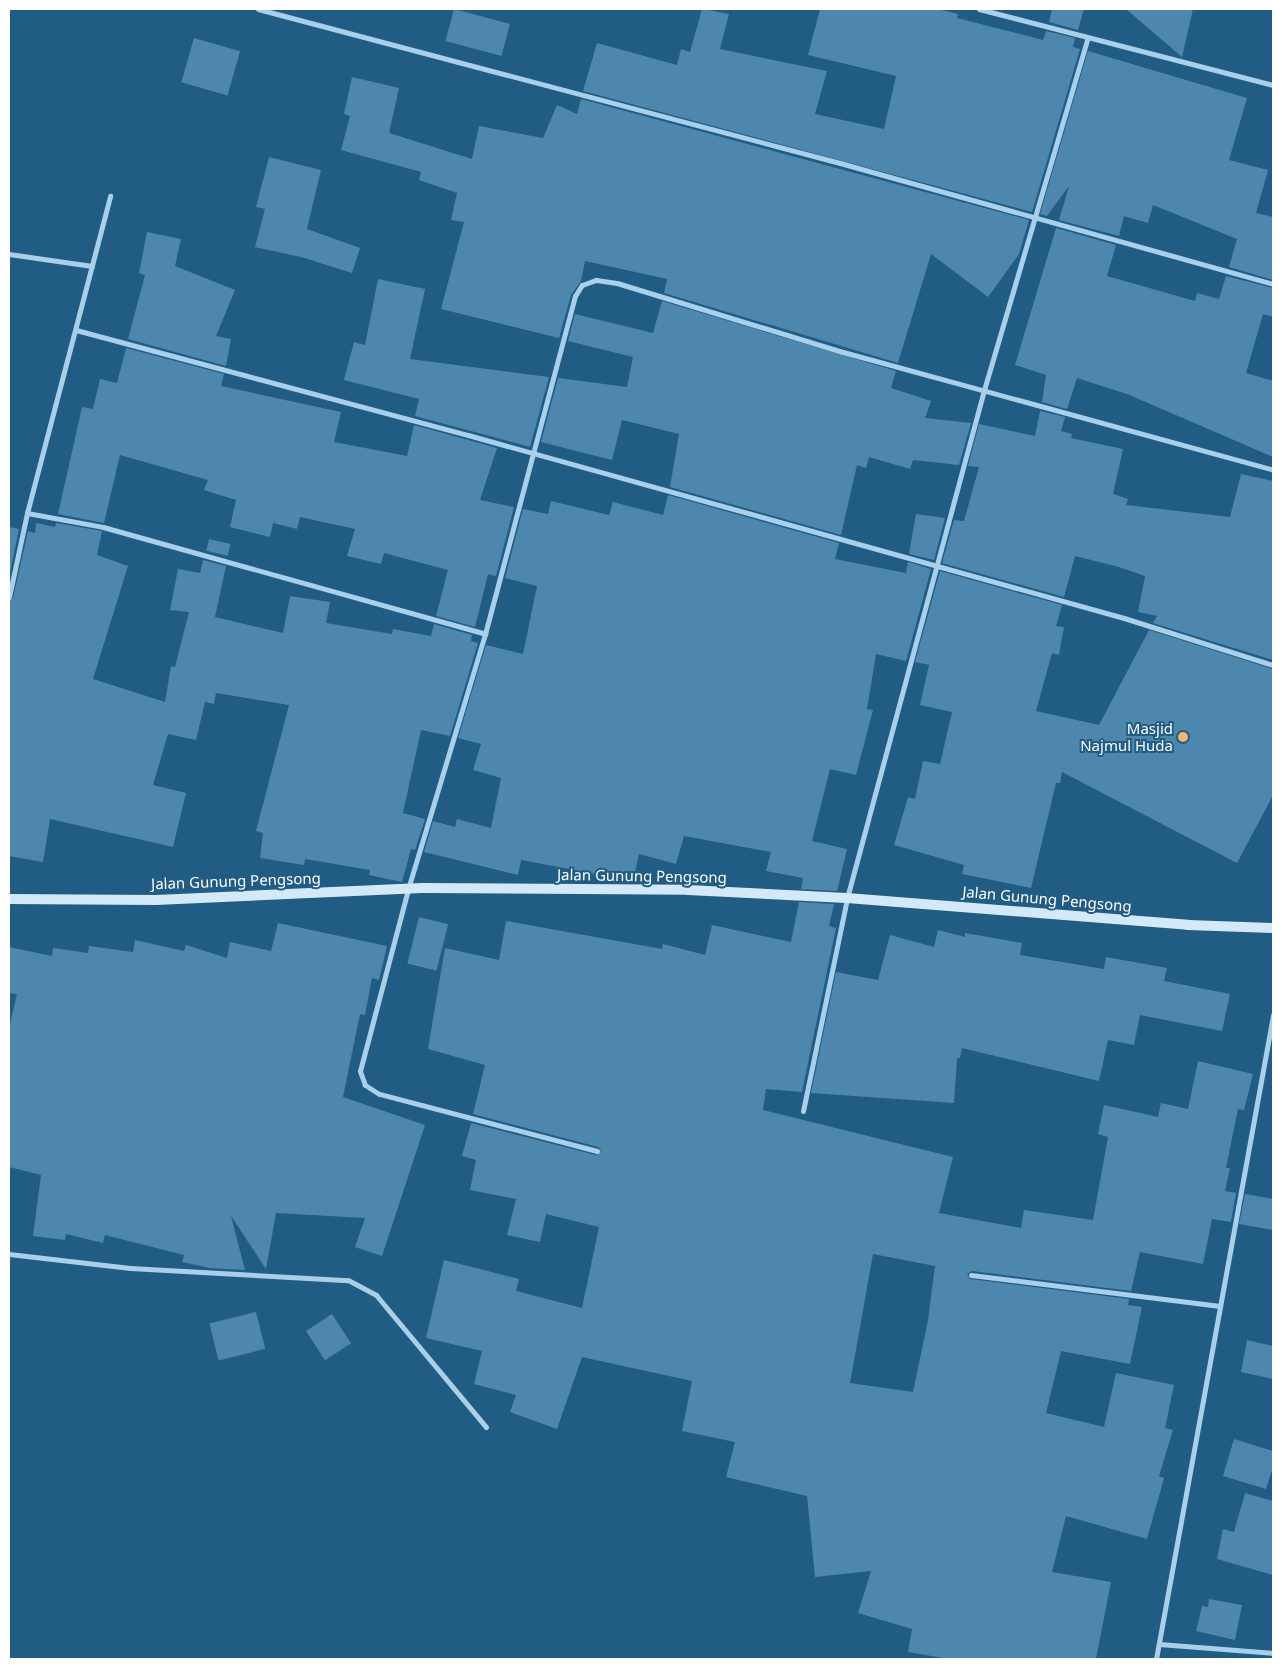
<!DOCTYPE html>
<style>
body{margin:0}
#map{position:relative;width:1282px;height:1668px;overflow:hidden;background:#215c84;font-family:"Noto Sans",sans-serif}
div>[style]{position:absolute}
.building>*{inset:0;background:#4e87ae;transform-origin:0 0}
.street>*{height:5px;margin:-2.5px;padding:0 2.5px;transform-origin:2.5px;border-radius:2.5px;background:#aad0e9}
.secondary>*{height:10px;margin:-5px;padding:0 5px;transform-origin:5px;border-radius:5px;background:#d4e9f7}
.dots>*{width:14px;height:14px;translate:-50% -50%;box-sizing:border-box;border:2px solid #215c84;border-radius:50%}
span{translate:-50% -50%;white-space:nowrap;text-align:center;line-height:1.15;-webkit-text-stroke:4px #215c84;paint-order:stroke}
.poi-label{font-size:15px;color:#fff}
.right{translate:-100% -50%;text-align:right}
.street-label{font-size:15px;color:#fff}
.frame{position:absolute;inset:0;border:10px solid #fff;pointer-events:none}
</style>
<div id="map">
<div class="building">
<i style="left:454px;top:9px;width:58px;height:33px;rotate:15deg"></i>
<i style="clip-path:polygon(702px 9px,729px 14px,720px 49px,827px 71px,815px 114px,884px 129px,896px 76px,808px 55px,820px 9px,937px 9px,958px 14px,957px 18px,1043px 40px,1046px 31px,1075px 38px,1073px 47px,1080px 49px,1032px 212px,583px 91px,597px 43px,677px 65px,681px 49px,690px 52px)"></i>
<i style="clip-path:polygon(1052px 9px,1084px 9px,1078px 30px,1049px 22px)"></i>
<i style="clip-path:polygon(1126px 9px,1193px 9px,1182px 57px)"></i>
<i style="left:194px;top:38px;width:48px;height:46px;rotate:16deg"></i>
<i style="clip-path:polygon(1088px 51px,1247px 98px,1229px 160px,1268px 170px,1256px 213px,1273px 217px,1273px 280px,1229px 267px,1237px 239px,1153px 205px,1148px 223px,1124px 216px,1119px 236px,1059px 220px,1069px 186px,1047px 216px,1040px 214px)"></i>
<i style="clip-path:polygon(352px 77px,399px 88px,389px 133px,472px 159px,479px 126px,543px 138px,557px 105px,577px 114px,581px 99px,1029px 220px,1019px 254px,988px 297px,931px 254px,898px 363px,664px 293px,667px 279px,585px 261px,581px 281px,571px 295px,559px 338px,441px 309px,464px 222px,451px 220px,457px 193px,419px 180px,421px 172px,341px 150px,350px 116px,344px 114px)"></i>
<i style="clip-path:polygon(269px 157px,321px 170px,307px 229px,360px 248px,352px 273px,301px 257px,255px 247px,265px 209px,256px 207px)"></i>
<i style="clip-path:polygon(1056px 228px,1116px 245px,1107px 276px,1195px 301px,1197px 293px,1219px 299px,1226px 276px,1273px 288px,1273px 317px,1263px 314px,1246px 373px,1273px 381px,1273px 457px,1127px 394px,1077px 378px,1067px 409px,1042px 402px,1046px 375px,1015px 365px)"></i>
<i style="clip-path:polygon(147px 232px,181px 239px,175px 266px,235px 290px,216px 336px,231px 339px,226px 366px,128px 339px,145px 275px,139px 273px)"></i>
<i style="clip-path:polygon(378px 279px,425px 289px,410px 359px,549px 377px,530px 447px,415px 416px,419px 399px,344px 380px,354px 342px,365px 345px)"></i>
<i style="clip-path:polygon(662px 301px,896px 371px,891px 388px,931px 401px,925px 418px,971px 423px,959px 465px,913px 460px,910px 469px,869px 457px,866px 468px,857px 465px,841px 535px,670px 487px,679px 434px,622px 420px,612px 460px,541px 442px,558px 378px,627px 387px,633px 357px,568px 341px,575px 314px,653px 333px)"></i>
<i style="clip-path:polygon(126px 348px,224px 374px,221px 386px,341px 412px,334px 442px,407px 456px,414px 425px,497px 448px,480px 500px,514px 507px,496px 576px,488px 574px,475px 627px,436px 616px,448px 570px,384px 553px,381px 564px,347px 556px,355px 529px,300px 517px,297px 529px,273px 523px,270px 537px,230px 527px,236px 500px,204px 490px,208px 480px,120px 455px,104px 523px,58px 514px,82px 407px,93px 409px,100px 379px,117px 383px)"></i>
<i style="clip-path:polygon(1040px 411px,1065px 417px,1061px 431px,1072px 434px,1071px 438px,1123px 449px,1113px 494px,1128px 499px,1126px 505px,1230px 517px,1241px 474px,1273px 481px,1273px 660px,1153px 623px,1157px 616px,1138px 612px,1145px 576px,1119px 567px,1075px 556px,1064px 597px,942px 563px,954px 520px,964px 521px,979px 467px,968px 466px,979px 424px,1035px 436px)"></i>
<i style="clip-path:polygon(668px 495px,839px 543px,835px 559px,906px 573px,908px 562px,931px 569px,906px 661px,876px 654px,867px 709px,873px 710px,856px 775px,830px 769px,812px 841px,847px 849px,837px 891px,801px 889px,803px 878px,766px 871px,771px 852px,684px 836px,676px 864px,639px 854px,633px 881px,521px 860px,518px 875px,424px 852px,433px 821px,455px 827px,457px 819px,491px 828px,501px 778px,473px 770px,481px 744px,458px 738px,486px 645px,523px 654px,537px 586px,505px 578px,523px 509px,548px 514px,551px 501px,609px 515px,613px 502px,663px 515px)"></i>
<i style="clip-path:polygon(916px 514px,945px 518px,934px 560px,909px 554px)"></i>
<i style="clip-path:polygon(36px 523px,55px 527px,56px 523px,102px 531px,97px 555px,128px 566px,93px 679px,165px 702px,171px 666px,175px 667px,189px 612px,170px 610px,178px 569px,200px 573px,203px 560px,226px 566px,215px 617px,283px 633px,290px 596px,330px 602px,326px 623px,392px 634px,393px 629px,431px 636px,434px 624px,472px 635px,471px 641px,478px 643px,450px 736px,421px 730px,403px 813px,425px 819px,415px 850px,411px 849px,402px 882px,369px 875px,370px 870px,305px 859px,304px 865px,260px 858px,263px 833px,256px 831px,289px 705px,216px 693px,214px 704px,205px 702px,196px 740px,168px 734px,153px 785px,186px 793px,173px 847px,50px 819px,43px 862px,9px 856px,9px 601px,13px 598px,28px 531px,35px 533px)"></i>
<i style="clip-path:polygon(9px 527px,19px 529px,9px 577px)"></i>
<i style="left:209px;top:539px;width:22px;height:12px;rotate:13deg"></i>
<i style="clip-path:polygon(940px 571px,1062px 605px,1056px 626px,1064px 627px,1059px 655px,1052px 653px,1036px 711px,1099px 725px,1149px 630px,1273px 669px,1273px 795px,1237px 863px,1062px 772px,1060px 783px,1056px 783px,1031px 888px,962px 874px,964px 865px,894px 845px,908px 797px,915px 799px,923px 761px,940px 764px,952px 712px,920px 705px,929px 665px,915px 662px)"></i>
<i style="clip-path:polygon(evenodd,799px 902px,834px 904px,829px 926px,836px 928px,802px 1092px,766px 1089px,763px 1110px,953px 1157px,939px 1213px,1021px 1228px,1024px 1210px,1093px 1220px,1108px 1137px,1098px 1134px,1104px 1105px,1158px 1117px,1161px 1103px,1188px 1109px,1198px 1061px,1253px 1074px,1244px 1110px,1238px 1109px,1226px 1168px,1230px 1168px,1225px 1191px,1236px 1193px,1231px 1222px,1212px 1219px,1203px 1264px,1140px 1252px,1131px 1291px,972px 1271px,967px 1274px,970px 1279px,1129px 1299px,1128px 1305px,1142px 1307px,1130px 1364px,1061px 1351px,1046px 1413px,1104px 1427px,1116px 1373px,1174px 1385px,1165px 1428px,1173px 1430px,1159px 1476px,1164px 1478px,1147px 1539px,1066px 1516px,1052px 1572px,1111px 1582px,1096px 1659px,949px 1659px,908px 1652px,912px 1629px,858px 1613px,871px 1571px,815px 1577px,807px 1496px,726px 1477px,735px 1442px,682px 1431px,692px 1381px,582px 1357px,557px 1429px,510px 1412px,516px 1395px,474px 1384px,482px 1351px,426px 1338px,444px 1260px,519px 1279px,516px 1291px,582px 1308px,599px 1227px,546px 1214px,540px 1242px,507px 1235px,516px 1199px,470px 1190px,476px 1160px,462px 1156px,471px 1123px,596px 1155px,601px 1150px,598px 1147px,473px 1114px,485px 1065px,428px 1049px,445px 948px,499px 960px,506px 921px,662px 949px,663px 944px,705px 955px,712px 925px,791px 942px,799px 902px,873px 1254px,935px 1266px,928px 1320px,913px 1392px,850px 1383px,873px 1254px)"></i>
<i style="left:419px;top:917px;width:30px;height:48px;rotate:14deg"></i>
<i style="clip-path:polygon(278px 923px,387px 946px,379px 980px,372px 978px,365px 1015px,360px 1014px,343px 1097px,425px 1125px,382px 1256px,355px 1247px,365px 1218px,276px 1213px,266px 1269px,231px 1216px,245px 1270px,210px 1268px,182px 1262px,184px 1255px,105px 1235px,103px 1243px,66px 1234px,65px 1240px,33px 1236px,41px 1175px,9px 1167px,9px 1028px,17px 994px,9px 993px,9px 947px,52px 956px,53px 948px,88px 953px,89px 946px,133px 952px,135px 940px,184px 951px,186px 945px,227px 958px,230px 942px,271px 951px)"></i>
<i style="clip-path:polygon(938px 930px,965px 937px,965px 933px,1022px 943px,1020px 955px,1104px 969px,1106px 957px,1167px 968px,1164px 981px,1230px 994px,1222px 1031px,1140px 1015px,1134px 1045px,1108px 1040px,1099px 1081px,962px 1048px,960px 1058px,957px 1058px,954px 1103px,811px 1093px,836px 972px,878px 980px,890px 935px,934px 947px)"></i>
<i style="clip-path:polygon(1245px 1194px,1273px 1199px,1273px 1230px,1239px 1224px)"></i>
<i style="left:256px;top:1312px;width:38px;height:48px;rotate:76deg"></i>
<i style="left:332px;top:1314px;width:35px;height:31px;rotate:57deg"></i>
<i style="clip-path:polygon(1247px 1340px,1273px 1346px,1273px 1379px,1241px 1372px)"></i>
<i style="clip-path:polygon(1234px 1439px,1273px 1451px,1273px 1467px,1266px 1489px,1223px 1476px)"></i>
<i style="clip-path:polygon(1245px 1493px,1273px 1501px,1273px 1575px,1217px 1559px,1223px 1529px,1234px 1532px)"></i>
<i style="clip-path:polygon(1209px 1599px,1242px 1605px,1235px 1640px,1196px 1631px,1202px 1606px,1208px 1607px)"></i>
</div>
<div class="street">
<i style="left:258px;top:9px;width:602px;rotate:14.82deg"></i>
<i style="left:840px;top:163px;width:450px;rotate:15.6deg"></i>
<i style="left:979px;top:9px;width:304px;rotate:14.5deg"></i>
<i style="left:9px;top:254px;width:84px;rotate:8.2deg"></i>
<i style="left:76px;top:330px;width:406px;rotate:15deg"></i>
<i style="left:468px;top:435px;width:681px;rotate:15.59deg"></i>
<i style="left:1124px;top:618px;width:156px;rotate:17.5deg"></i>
<i style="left:27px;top:513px;width:328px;rotate:-75.3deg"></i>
<i style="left:9px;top:597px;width:86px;rotate:-77.9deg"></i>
<i style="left:27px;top:513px;width:77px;rotate:10.4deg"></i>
<i style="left:103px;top:527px;width:397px;rotate:15.6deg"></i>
<i style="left:803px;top:1111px;width:217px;rotate:-78.3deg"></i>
<i style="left:847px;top:898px;width:526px;rotate:-74.91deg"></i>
<i style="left:984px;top:390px;width:366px;rotate:-73.6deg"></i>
<i style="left:597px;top:1151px;width:225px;rotate:-165.3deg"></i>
<i style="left:379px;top:1094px;width:17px;rotate:-147deg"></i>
<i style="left:365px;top:1085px;width:15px;rotate:-110deg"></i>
<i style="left:360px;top:1071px;width:188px;rotate:-75.2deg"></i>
<i style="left:408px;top:889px;width:266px;rotate:-73.2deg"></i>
<i style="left:485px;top:634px;width:350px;rotate:-75.1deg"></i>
<i style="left:575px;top:296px;width:13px;rotate:-58deg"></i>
<i style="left:582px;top:285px;width:15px;rotate:-20deg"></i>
<i style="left:596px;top:280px;width:21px;rotate:8deg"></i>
<i style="left:617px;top:283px;width:236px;rotate:17deg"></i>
<i style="left:843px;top:352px;width:446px;rotate:15.3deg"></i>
<i style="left:9px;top:1254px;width:122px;rotate:6.6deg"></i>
<i style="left:130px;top:1268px;width:218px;rotate:3.2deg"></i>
<i style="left:348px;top:1280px;width:32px;rotate:28deg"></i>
<i style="left:376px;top:1295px;width:172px;rotate:50.2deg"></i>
<i style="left:971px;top:1275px;width:251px;rotate:7.1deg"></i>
<i style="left:1159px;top:1644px;width:114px;rotate:4.5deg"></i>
<i style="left:1156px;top:1659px;width:655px;rotate:-79.7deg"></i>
</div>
<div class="secondary">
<i style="left:9px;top:899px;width:147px;rotate:0.4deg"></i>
<i style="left:156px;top:900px;width:266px;rotate:-2.6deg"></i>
<i style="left:422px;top:888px;width:266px;rotate:0.4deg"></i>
<i style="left:688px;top:890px;width:159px;rotate:2.9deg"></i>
<i style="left:847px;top:898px;width:342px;rotate:4.5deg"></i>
<i style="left:1188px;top:925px;width:85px;rotate:2deg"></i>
</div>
<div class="dots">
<i style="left:1183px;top:737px;background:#f5b86b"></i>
</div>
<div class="poi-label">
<span class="right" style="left:1173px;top:737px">Masjid<br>Najmul Huda</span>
</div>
<div class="street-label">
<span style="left:642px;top:876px;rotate:1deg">Jalan Gunung Pengsong</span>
<span style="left:236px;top:881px;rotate:-2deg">Jalan Gunung Pengsong</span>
<span style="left:1047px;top:899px;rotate:5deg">Jalan Gunung Pengsong</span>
</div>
<div class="frame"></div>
</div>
